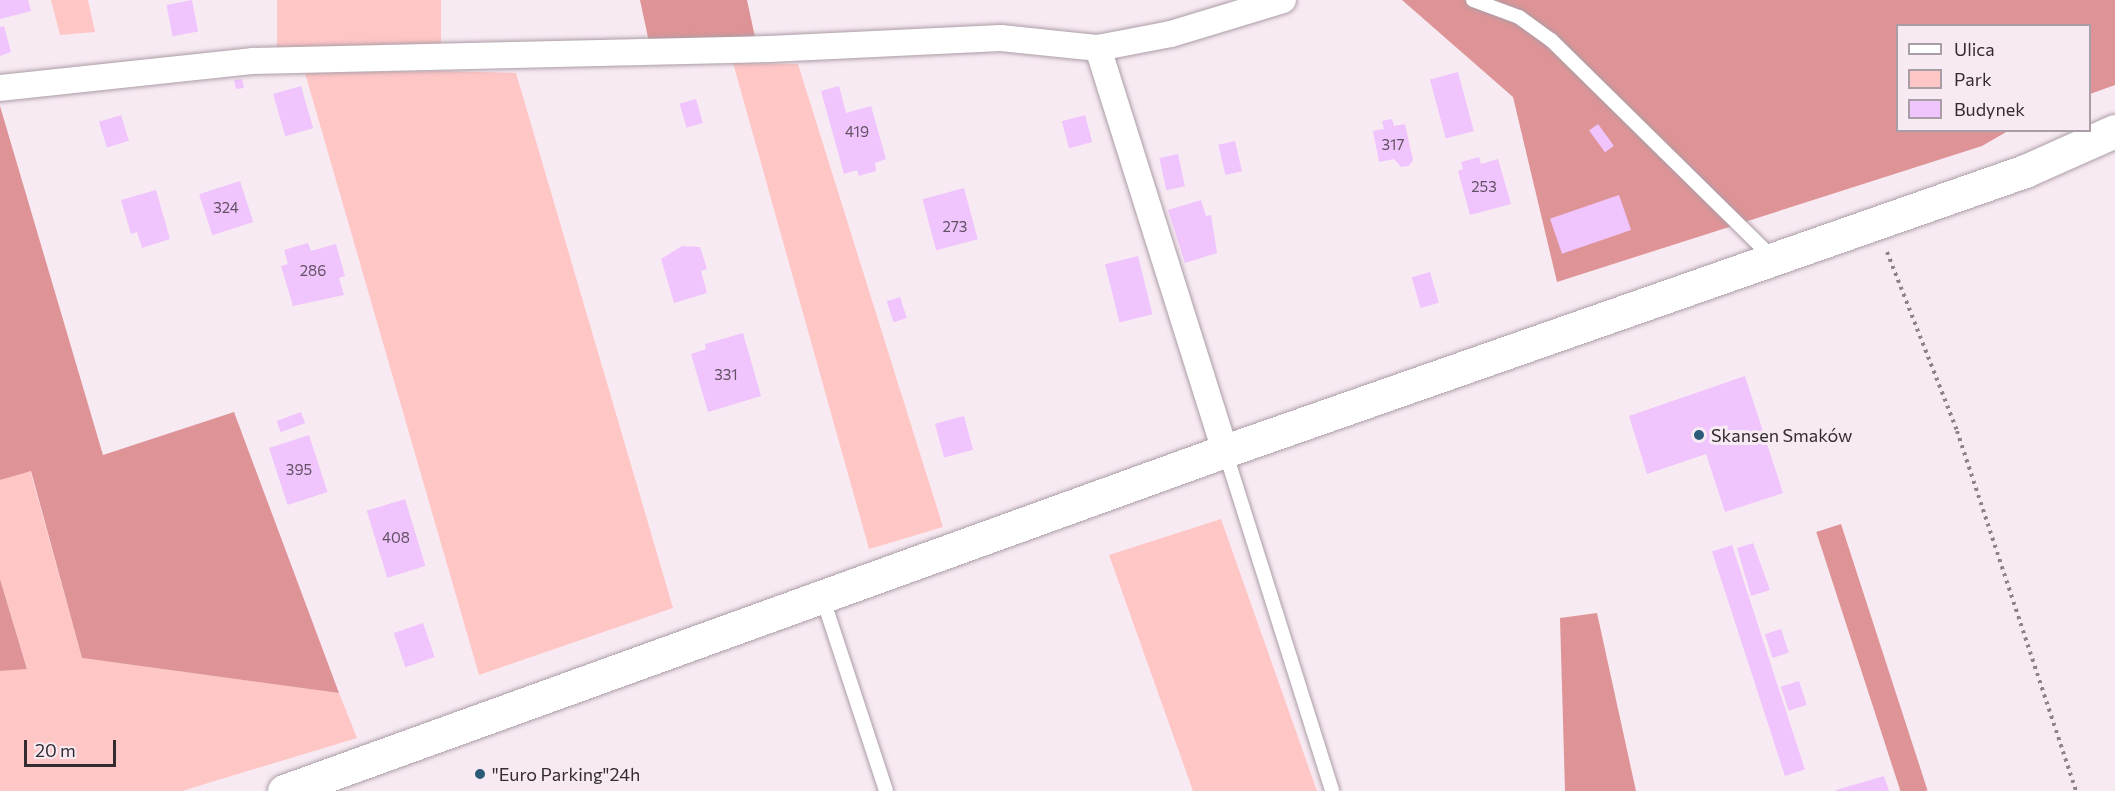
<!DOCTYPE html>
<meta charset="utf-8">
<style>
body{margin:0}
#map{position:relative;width:2115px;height:791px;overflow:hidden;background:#f8eaf3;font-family:Commissioner,sans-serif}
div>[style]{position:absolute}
.green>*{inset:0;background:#ffc6c6;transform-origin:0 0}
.forest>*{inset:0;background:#de9496;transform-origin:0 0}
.building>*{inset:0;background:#f0c4fd;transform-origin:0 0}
.path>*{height:4px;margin-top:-2px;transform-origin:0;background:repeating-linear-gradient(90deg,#8d848a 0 3px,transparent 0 7.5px)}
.roads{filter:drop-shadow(0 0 2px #ab9da6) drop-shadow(0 0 2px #ab9da6)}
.service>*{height:14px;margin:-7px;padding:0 7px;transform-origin:7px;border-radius:7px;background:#fff}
.minor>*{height:26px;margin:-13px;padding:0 13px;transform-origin:13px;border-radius:13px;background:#fff}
.secondary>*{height:33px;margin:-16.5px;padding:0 16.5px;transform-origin:16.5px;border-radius:16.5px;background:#fff}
.dots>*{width:16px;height:16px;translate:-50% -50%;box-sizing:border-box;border:3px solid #f8eaf3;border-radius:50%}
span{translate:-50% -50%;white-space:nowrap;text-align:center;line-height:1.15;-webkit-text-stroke:6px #f8eaf3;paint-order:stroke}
.number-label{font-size:15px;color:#625263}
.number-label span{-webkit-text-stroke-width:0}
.poi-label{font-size:18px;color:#322c30}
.left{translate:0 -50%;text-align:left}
.legend{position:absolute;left:1896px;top:24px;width:195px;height:108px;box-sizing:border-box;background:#f8eaf3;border:2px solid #a99ea5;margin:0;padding:8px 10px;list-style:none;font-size:18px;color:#322c30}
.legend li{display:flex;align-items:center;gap:12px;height:30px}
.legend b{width:30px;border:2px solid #a99ea5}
.scale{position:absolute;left:24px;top:740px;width:92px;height:27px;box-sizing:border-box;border:3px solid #322c30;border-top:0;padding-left:8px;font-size:18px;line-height:21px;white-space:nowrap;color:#322c30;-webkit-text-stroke:4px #f8eaf3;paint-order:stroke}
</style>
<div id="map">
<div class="green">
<i style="clip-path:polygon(51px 0,88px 0,95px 32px,60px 35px)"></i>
<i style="left:277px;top:0;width:164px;height:49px"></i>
<i style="clip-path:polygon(733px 63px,798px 64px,943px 527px,869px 549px)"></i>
<i style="clip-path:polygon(441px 71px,516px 73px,673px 608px,479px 675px,305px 73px)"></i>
<i style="clip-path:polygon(30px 470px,82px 658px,339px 693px,357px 738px,182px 791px,0 791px,0 671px,27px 668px,0 579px,0 480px)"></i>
<i style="clip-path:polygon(1221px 519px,1317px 791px,1193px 791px,1109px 555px)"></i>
</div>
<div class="forest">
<i style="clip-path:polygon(640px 0,747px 0,755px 37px,649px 42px)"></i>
<i style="clip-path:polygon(1402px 0,2115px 0,2115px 85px,2090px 94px,2090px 26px,1898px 26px,1898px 130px,2008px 131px,1982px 146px,1557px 282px,1513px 97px)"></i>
<i style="clip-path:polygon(0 106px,103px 455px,234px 412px,339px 693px,82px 658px,31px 471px,0 480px)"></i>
<i style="left:1841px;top:524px;width:280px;height:26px;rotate:72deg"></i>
<i style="clip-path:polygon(0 579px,27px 669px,0 671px)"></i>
<i style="clip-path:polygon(1597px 613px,1636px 791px,1565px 791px,1560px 618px)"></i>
</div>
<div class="building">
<i style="clip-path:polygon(0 0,28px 0,31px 11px,0 19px)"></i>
<i style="left:192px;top:0;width:32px;height:26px;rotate:79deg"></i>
<i style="clip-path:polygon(4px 26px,11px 52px,0 56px,0 27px)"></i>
<i style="left:1458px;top:72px;width:61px;height:29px;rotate:75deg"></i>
<i style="clip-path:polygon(242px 79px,244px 88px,236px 89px,234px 80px)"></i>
<i style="left:301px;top:86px;width:44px;height:29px;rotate:74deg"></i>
<i style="clip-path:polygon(839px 86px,846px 113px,871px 106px,886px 159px,875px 163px,876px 171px,859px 176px,857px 170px,844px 174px,821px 91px)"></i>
<i style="left:696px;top:99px;width:25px;height:17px;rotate:74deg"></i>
<i style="left:121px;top:115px;width:27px;height:23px;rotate:73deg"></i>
<i style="left:1085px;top:115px;width:28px;height:24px;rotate:75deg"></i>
<i style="clip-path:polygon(1392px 119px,1394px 126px,1405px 124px,1413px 160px,1409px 166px,1401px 167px,1394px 159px,1379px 162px,1373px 131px,1384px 129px,1382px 121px)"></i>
<i style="left:1598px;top:124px;width:27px;height:11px;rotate:54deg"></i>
<i style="left:1235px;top:141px;width:31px;height:17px;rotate:77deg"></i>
<i style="left:1178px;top:154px;width:33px;height:19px;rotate:78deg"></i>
<i style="clip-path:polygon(1479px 157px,1481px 164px,1498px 159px,1511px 204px,1470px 215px,1458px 171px,1463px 169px,1461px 162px)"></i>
<i style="left:240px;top:181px;width:43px;height:43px;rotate:72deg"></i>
<i style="left:964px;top:188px;width:53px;height:43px;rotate:75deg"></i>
<i style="clip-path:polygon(156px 190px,170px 239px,142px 248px,137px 232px,131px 234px,121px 200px)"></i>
<i style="left:1619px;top:195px;width:37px;height:73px;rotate:71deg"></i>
<i style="clip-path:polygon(1201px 200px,1206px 216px,1211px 215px,1217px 253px,1185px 263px,1168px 210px)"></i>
<i style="clip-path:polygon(308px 243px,311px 251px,336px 244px,345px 276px,339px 278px,344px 295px,293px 306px,281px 266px,288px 264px,284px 250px)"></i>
<i style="clip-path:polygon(682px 246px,700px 247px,707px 269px,701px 271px,707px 293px,674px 303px,661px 259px)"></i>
<i style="left:1138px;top:256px;width:60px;height:34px;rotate:76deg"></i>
<i style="left:1430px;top:272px;width:32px;height:19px;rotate:74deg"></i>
<i style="left:900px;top:297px;width:22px;height:14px;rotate:72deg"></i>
<i style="clip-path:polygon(743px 333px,761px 396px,708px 412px,691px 354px,706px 349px,705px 344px)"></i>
<i style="clip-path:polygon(1745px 376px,1783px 493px,1725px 512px,1706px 454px,1647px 474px,1629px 416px)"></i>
<i style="left:301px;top:412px;width:12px;height:26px;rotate:70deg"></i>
<i style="left:964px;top:416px;width:35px;height:30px;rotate:75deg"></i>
<i style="left:309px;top:435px;width:60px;height:42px;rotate:72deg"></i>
<i style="left:405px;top:499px;width:70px;height:40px;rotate:73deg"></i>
<i style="clip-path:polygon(1753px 543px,1770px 590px,1751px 596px,1737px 548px)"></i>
<i style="left:1732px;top:545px;width:236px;height:21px;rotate:72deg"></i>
<i style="left:423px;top:623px;width:36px;height:31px;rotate:71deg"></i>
<i style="left:1781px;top:629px;width:25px;height:17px;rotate:72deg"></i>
<i style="left:1799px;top:681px;width:25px;height:19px;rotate:72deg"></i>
<i style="clip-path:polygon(1884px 776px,1889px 791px,1836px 791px,1836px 790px)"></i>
</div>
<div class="path">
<i style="left:1887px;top:252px;width:192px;rotate:68.6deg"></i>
<i style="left:1957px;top:431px;width:379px;rotate:71.7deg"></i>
</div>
<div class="roads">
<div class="service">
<i style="left:1473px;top:0;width:49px;rotate:20.3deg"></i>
<i style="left:1519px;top:17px;width:39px;rotate:36deg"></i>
<i style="left:1551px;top:40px;width:311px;rotate:44.5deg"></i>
<i style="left:1225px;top:451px;width:356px;rotate:72.5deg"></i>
<i style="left:822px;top:596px;width:205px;rotate:71.8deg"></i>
</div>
<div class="minor">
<i style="left:1098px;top:48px;width:423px;rotate:72.5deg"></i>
<i style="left:0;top:88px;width:254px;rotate:-6.1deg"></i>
<i style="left:253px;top:61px;width:516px;rotate:-1.33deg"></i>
<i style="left:769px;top:49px;width:232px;rotate:-2.7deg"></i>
<i style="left:1001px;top:38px;width:98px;rotate:5.9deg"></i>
<i style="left:1098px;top:48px;width:74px;rotate:-10.9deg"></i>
<i style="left:1171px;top:34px;width:117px;rotate:-16.9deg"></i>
</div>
<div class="secondary">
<i style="left:284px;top:791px;width:1001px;rotate:-19.87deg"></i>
<i style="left:1225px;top:451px;width:848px;rotate:-19.29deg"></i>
<i style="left:2025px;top:171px;width:98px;rotate:-24deg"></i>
</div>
</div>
<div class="dots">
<i style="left:1699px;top:435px;background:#2c5b7a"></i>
<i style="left:480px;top:774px;background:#2c5b7a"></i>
</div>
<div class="number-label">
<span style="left:857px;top:132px">419</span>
<span style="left:1393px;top:145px">317</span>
<span style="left:1484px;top:187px">253</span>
<span style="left:226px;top:208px">324</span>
<span style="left:955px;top:227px">273</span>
<span style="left:313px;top:271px">286</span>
<span style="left:726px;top:375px">331</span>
<span style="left:299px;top:470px">395</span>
<span style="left:396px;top:538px">408</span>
</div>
<div class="poi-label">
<span class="left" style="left:1711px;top:435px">Skansen Smaków</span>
<span class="left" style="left:492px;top:774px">"Euro Parking"24h</span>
</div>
<ul class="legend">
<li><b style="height:8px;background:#fff"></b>Ulica</li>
<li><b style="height:16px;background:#ffc6c6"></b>Park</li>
<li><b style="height:16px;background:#f0c4fd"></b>Budynek</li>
</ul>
<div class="scale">20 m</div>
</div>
